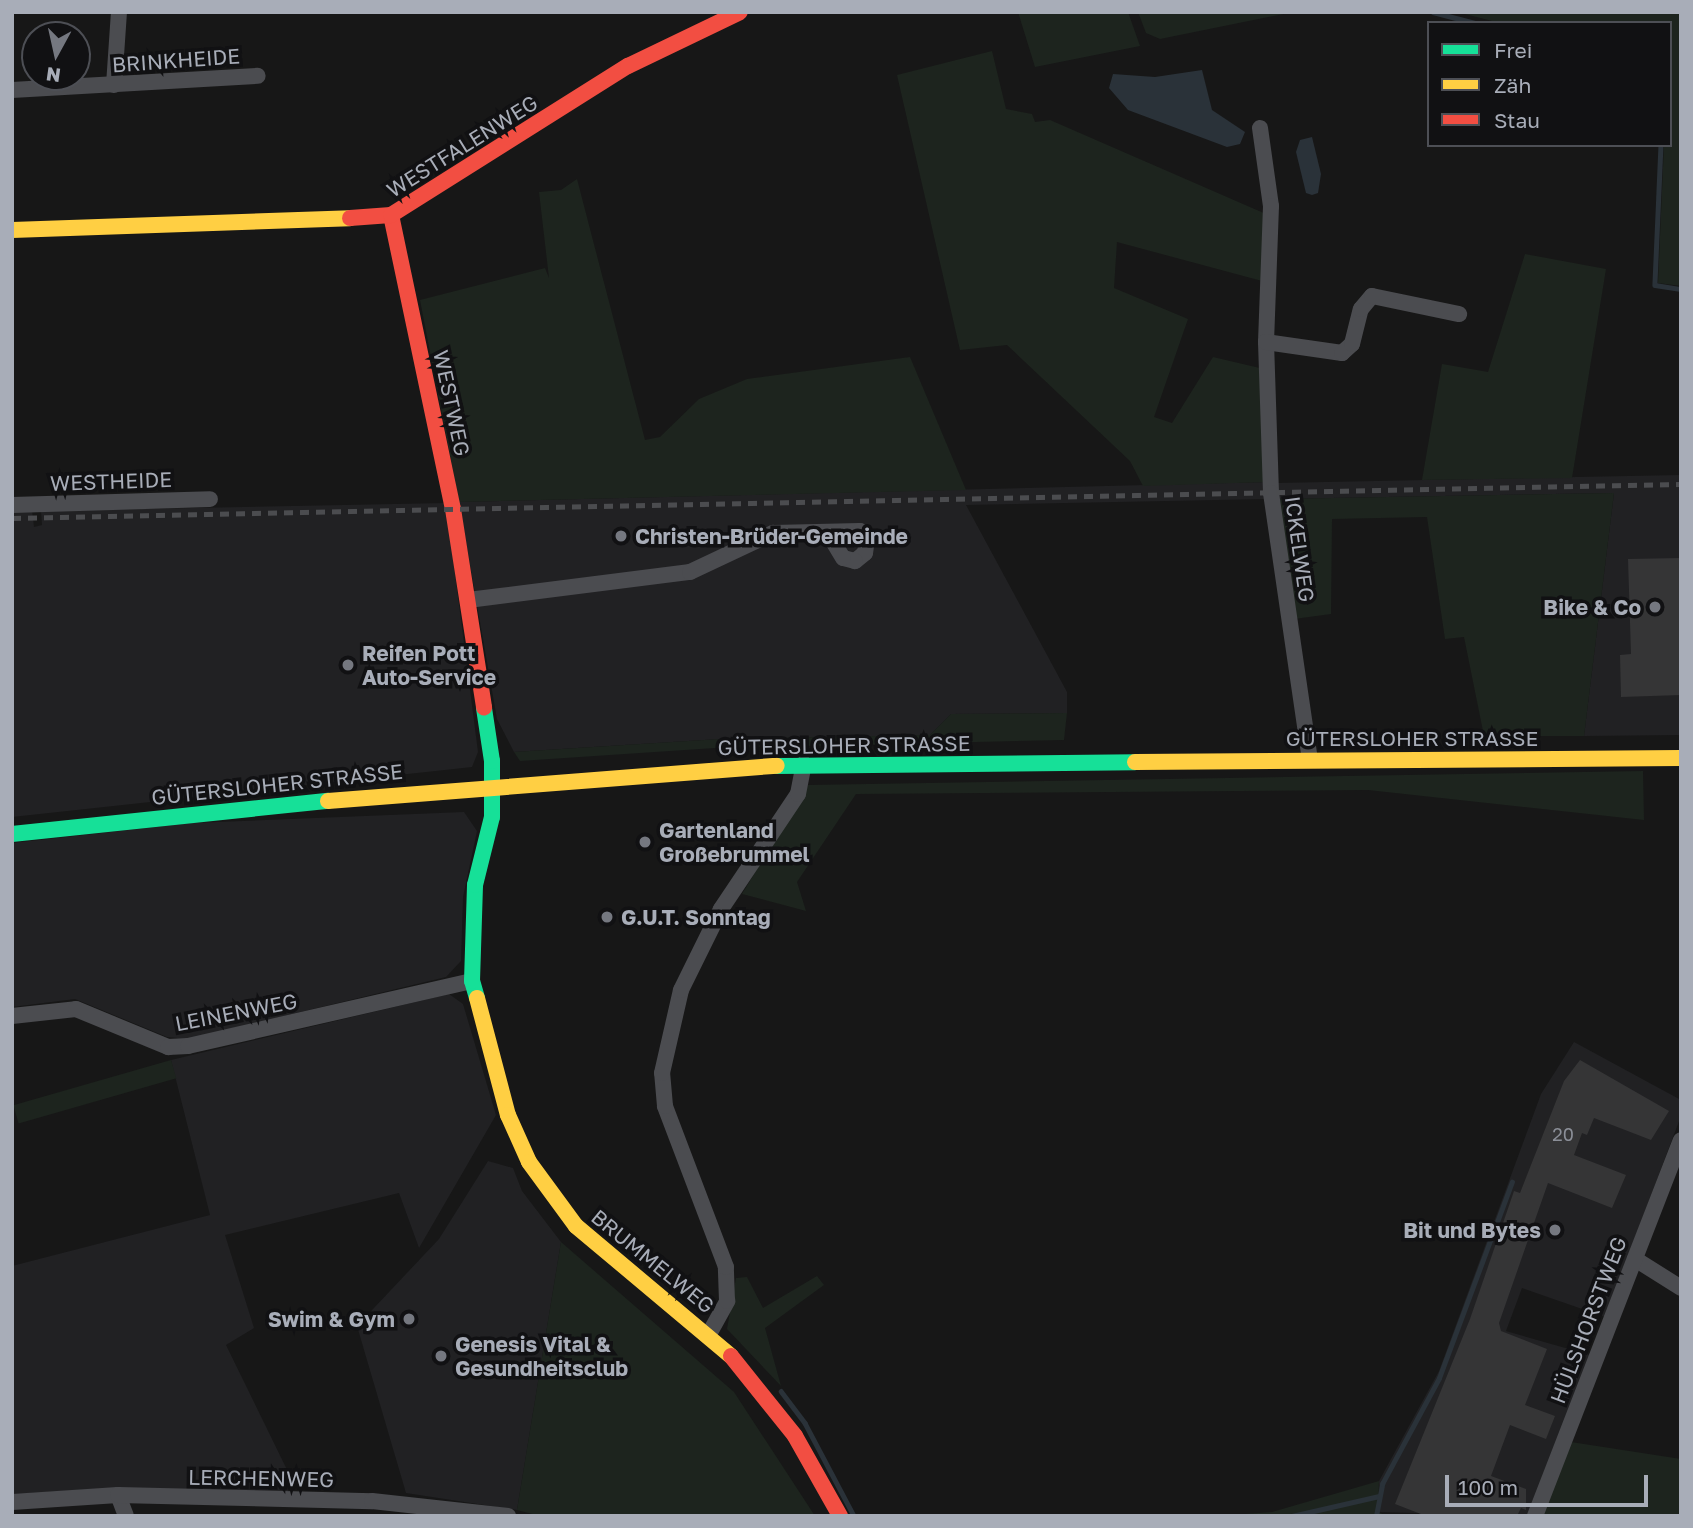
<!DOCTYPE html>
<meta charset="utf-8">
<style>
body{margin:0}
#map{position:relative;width:1693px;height:1528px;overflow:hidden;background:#171717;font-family:"Golos Text",sans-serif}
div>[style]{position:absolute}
.built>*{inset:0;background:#212123}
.green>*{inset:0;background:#1d241e;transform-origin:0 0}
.water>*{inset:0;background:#2a3239}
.stream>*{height:4.5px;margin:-2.25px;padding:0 2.25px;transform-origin:2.25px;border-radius:2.25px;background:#2a3239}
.building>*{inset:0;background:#353536}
.street>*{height:16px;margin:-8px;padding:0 8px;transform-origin:8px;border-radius:8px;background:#4b4c50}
.fast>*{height:16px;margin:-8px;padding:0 8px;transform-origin:8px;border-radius:8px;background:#16e098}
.slow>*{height:16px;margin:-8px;padding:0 8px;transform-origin:8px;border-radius:8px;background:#ffcf43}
.jam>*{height:16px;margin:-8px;padding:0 8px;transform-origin:8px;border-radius:8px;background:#f24e42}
.rail>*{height:4.5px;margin-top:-2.25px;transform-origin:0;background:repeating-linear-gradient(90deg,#4b4c4f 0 9px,transparent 0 16px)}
.dots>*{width:19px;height:19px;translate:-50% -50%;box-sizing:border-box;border:4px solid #111113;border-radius:50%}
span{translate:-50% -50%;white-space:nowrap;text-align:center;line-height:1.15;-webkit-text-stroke:7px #111113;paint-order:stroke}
.number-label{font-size:18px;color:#8b8f98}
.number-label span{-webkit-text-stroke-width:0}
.street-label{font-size:21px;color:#a8adb8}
.poi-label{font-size:21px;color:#a8adb8;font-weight:700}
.left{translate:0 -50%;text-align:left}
.right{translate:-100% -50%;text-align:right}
.frame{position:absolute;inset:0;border:14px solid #a8adb8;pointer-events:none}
.legend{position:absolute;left:1427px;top:21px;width:245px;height:126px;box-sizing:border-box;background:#111113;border:2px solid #4d4f55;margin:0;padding:9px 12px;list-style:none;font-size:21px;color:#a8adb8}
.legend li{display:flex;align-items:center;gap:14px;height:35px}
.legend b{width:35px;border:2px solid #4d4f55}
.north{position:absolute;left:21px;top:21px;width:70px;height:70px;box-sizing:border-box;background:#111113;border:2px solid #4d4f55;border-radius:50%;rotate:188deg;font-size:19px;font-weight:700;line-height:28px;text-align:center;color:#a8adb8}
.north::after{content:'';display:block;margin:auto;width:24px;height:32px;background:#757880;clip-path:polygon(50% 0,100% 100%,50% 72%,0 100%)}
.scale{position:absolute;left:1445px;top:1475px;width:203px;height:32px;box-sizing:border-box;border:4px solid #a8adb8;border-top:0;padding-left:9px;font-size:21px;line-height:24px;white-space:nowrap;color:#a8adb8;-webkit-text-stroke:5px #111113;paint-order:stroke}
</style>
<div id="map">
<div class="built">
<i style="clip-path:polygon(1681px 475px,1681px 735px,1584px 736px,1614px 493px,1277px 499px,1276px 483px)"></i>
<i style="clip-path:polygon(1267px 482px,1268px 499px,966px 505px,1067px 692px,1067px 713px,951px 714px,930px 735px,720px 739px,514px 752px,497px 719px,459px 502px)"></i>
<i style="clip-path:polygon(446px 503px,478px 752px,472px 767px,12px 817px,12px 509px,32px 510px,34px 527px,42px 525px,41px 511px)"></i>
<i style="clip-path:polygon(464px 812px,477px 831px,463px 897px,461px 961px,446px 977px,188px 1039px,167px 1037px,75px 999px,12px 1007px,12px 843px,192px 823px)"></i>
<i style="clip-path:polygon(449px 994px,463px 1004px,496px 1115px,419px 1248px,399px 1193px,225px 1235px,254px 1328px,226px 1345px,294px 1484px,287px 1492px,115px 1488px,12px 1494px,12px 1266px,210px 1215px,171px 1060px)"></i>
<i style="clip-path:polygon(1574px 1042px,1681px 1100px,1681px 1116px,1605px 1317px,1522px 1288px,1506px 1331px,1590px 1355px,1530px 1516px,1378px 1512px,1379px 1481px,1439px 1371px,1541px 1094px)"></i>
<i style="clip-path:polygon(488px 1161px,513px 1168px,522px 1191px,561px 1242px,517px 1510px,406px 1493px,357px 1326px,439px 1239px)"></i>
</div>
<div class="green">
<i style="clip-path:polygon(1018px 12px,1128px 12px,1140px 46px,1035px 67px)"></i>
<i style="clip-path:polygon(1138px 12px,1293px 12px,1160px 39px,1146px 33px)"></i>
<i style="clip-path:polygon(1457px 12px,1681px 12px,1681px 286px,1658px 283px,1664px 145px,1670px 145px,1670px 23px,1500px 23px)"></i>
<i style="clip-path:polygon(992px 51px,1006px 109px,1032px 114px,1035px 122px,1050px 120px,1266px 214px,1262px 281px,1117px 242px,1114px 288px,1188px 319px,1154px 417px,1172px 423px,1213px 357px,1264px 369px,1267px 482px,1143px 486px,1130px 461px,1007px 345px,960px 350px,897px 75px)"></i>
<i style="clip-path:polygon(577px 179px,645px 440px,660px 437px,699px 399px,747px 379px,910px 357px,966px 490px,459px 502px,420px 300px,545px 268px,549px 278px,539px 192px,561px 190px)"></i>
<i style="clip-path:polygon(1525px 254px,1606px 269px,1572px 478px,1422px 480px,1442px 364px,1488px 372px)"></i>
<i style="clip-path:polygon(1614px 493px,1584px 736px,1484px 736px,1464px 637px,1445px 639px,1427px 517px,1332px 519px,1331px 614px,1294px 619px,1277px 499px)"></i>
<i style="clip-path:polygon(1067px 713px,1064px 740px,715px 748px,520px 761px,514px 752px,720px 739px,930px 735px,951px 714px)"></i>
<i style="clip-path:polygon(1643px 771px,1644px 820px,1368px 790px,856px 794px,797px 882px,806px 911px,742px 894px,808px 785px)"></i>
<i style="left:171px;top:1060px;width:19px;height:164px;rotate:74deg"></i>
<i style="clip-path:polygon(561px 1242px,734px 1392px,815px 1516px,540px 1516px,517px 1510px)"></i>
<i style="clip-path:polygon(817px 1276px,824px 1285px,765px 1328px,781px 1386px,727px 1329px,736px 1278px,747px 1277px,763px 1308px)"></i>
<i style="clip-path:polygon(1571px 1442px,1681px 1459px,1681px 1516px,1542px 1516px)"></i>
<i style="clip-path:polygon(1379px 1481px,1378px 1512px,1387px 1516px,1217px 1516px,1272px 1512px)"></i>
</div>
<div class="water">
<i style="clip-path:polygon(1202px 70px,1212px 110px,1245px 132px,1240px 144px,1227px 147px,1128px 110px,1109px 88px,1113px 74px,1155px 77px)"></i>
<i style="clip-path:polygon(1312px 137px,1321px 174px,1318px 193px,1312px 195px,1306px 193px,1296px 152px,1300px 140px)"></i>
</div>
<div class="stream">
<i style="left:1433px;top:12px;width:43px;rotate:14.7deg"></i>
<i style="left:1661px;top:145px;width:140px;rotate:92.5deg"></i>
<i style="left:1655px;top:285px;width:26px;rotate:9deg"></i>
<i style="left:781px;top:1391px;width:40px;rotate:53deg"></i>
<i style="left:805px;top:1423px;width:105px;rotate:62.2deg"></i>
<i style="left:1292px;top:1516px;width:89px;rotate:-12.9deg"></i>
<i style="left:1376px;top:1516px;width:33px;rotate:-79deg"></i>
<i style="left:1382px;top:1484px;width:120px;rotate:-61.7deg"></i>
<i style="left:1439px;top:1378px;width:209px;rotate:-69.6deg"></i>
</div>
<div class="building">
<i style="clip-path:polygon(1681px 558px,1681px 695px,1621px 697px,1620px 655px,1631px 654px,1628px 559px)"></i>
<i style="clip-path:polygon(1580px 1060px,1669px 1111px,1651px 1140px,1594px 1118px,1587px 1135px,1582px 1133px,1574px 1155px,1626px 1175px,1612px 1208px,1548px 1183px,1499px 1323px,1501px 1331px,1547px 1349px,1525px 1405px,1555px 1416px,1546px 1439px,1510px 1425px,1491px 1476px,1526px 1489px,1526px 1510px,1521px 1508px,1517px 1516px,1426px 1516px,1395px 1504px,1470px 1319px,1514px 1191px,1520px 1193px,1564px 1081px)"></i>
</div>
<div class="street">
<i style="left:114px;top:85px;width:73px;rotate:-86.1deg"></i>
<i style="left:12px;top:90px;width:246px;rotate:-3.3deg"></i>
<i style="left:1260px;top:128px;width:79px;rotate:82deg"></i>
<i style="left:1271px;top:206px;width:136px;rotate:92.1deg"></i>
<i style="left:1266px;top:342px;width:151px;rotate:88.1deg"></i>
<i style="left:1271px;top:493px;width:269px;rotate:81.7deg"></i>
<i style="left:1266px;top:342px;width:77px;rotate:8.2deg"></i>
<i style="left:1342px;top:353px;width:13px;rotate:-42deg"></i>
<i style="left:1352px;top:344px;width:36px;rotate:-76deg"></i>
<i style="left:1361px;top:309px;width:17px;rotate:-50deg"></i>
<i style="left:1372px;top:296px;width:89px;rotate:11.7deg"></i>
<i style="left:12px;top:505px;width:198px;rotate:-1.7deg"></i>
<i style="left:468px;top:600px;width:224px;rotate:-7.2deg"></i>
<i style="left:690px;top:572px;width:92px;rotate:-25.2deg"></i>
<i style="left:773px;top:533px;width:87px;rotate:-1.3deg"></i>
<i style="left:860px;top:531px;width:11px;rotate:49deg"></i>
<i style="left:867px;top:539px;width:14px;rotate:98deg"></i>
<i style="left:865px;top:553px;width:13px;rotate:141deg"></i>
<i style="left:855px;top:561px;width:12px;rotate:-166deg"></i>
<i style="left:843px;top:558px;width:29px;rotate:-121deg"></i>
<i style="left:12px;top:1016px;width:64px;rotate:-6.2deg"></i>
<i style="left:76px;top:1009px;width:100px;rotate:22.4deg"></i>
<i style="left:168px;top:1047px;width:20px;rotate:-3deg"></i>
<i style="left:188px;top:1046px;width:291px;rotate:-12.9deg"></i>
<i style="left:1635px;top:1259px;width:54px;rotate:32.2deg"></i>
<i style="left:709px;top:1334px;width:38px;rotate:-61deg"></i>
<i style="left:727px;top:1301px;width:34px;rotate:-92deg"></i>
<i style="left:726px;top:1267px;width:172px;rotate:-110.8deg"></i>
<i style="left:665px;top:1106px;width:33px;rotate:-95deg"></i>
<i style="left:662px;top:1073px;width:85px;rotate:-77.1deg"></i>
<i style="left:681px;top:990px;width:90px;rotate:-63.7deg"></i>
<i style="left:721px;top:909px;width:138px;rotate:-56.2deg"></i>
<i style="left:798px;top:794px;width:31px;rotate:-79deg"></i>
<i style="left:118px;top:1495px;width:22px;rotate:69deg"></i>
<i style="left:12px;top:1502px;width:106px;rotate:-3.8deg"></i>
<i style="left:118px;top:1495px;width:254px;rotate:1.4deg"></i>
<i style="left:372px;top:1501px;width:137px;rotate:6.3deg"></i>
<i style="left:1535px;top:1516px;width:403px;rotate:-68.8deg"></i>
</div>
<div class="fast">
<i style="left:777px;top:766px;width:358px;rotate:-0.6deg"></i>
<i style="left:12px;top:834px;width:318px;rotate:-6deg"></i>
<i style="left:477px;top:998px;width:18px;rotate:-106deg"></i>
<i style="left:472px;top:981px;width:96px;rotate:-88.2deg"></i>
<i style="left:475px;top:885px;width:70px;rotate:-76deg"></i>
<i style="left:492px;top:817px;width:56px;rotate:-90deg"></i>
<i style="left:492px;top:761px;width:54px;rotate:-98.6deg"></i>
</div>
<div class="slow">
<i style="left:12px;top:230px;width:338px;rotate:-2deg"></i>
<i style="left:1135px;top:762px;width:546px;rotate:-0.42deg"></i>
<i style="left:328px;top:801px;width:450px;rotate:-4.5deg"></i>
<i style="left:477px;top:998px;width:121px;rotate:75.2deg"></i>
<i style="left:508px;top:1115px;width:51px;rotate:65.9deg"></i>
<i style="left:529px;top:1162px;width:79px;rotate:53.7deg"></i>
<i style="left:576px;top:1226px;width:202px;rotate:40deg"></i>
</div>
<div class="jam">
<i style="left:391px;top:215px;width:300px;rotate:78.1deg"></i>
<i style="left:453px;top:509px;width:201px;rotate:81.1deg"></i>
<i style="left:350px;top:218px;width:41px;rotate:-4.2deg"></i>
<i style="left:391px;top:215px;width:280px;rotate:-32.2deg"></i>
<i style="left:628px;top:66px;width:124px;rotate:-25.7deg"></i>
<i style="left:731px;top:1356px;width:102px;rotate:51.3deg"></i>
<i style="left:795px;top:1436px;width:92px;rotate:60.6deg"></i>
</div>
<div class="rail">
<i style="left:12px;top:518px;width:1669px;rotate:-1.17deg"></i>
</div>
<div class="dots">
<i style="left:621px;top:536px;background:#757880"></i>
<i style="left:1655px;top:607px;background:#757880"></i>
<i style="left:348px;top:665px;background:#757880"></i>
<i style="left:645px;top:842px;background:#757880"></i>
<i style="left:607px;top:917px;background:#757880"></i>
<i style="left:1555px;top:1230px;background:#757880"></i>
<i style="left:409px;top:1319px;background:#757880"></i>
<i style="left:441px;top:1356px;background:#757880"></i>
</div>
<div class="number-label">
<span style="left:1563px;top:1134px">20</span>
</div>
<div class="street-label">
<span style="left:176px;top:60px;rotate:-4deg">BRINKHEIDE</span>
<span style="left:462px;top:146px;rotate:-32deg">WESTFALENWEG</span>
<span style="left:452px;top:403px;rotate:78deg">WESTWEG</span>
<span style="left:111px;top:481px;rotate:-2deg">WESTHEIDE</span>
<span style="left:1300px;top:549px;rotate:82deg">ICKELWEG</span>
<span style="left:1412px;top:738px">GÜTERSLOHER STRASSE</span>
<span style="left:844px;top:745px;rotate:-1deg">GÜTERSLOHER STRASSE</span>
<span style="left:277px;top:784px;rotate:-6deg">GÜTERSLOHER STRASSE</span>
<span style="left:236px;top:1012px;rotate:-11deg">LEINENWEG</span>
<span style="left:653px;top:1261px;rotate:39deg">BRUMMELWEG</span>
<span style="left:1588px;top:1320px;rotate:-69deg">HÜLSHORSTWEG</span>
<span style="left:261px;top:1478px;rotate:1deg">LERCHENWEG</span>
</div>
<div class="poi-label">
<span class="left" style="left:635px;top:536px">Christen-Brüder-Gemeinde</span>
<span class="right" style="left:1641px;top:607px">Bike &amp; Co</span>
<span class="left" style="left:362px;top:665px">Reifen Pott<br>Auto-Service</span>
<span class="left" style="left:659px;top:842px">Gartenland<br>Großebrummel</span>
<span class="left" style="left:621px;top:917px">G.U.T. Sonntag</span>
<span class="right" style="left:1541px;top:1230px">Bit und Bytes</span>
<span class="right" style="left:395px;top:1319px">Swim &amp; Gym</span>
<span class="left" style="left:455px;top:1356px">Genesis Vital &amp;<br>Gesundheitsclub</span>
</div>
<div class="frame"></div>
<ul class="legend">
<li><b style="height:9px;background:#16e098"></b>Frei</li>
<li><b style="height:9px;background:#ffcf43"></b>Zäh</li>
<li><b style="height:9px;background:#f24e42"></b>Stau</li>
</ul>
<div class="north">N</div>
<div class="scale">100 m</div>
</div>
